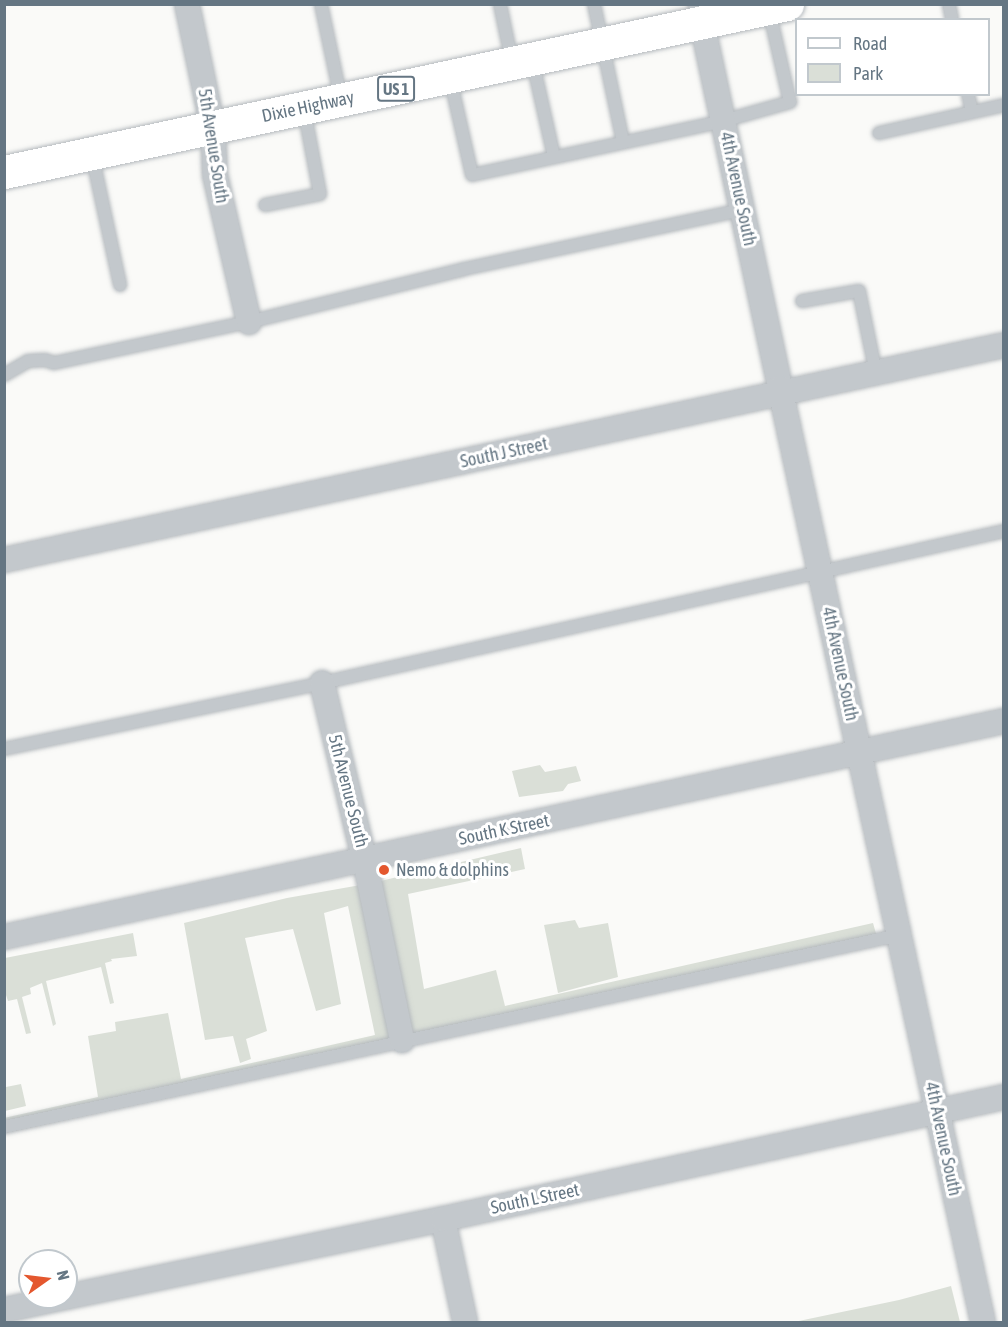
<!DOCTYPE html>
<style>
body{margin:0}
#map{position:relative;width:1008px;height:1327px;overflow:hidden;background:#fafaf8;font-family:"Asap Condensed",sans-serif}
div>[style]{position:absolute}
.green>*{inset:0;background:#dadfd7}
.roads{filter:drop-shadow(0 0 2px #b5babe) drop-shadow(0 0 2px #b5babe)}
.lane>*{height:12px;margin:-6px;padding:0 6px;transform-origin:6px;border-radius:6px;background:#c3c8cc}
.street>*{height:24px;margin:-12px;padding:0 12px;transform-origin:12px;border-radius:12px;background:#c3c8cc}
.primary>*{height:33px;margin:-16.5px;padding:0 16.5px;transform-origin:16.5px;border-radius:16.5px;background:#fff}
.dots>*{width:16px;height:16px;translate:-50% -50%;box-sizing:border-box;border:3px solid #fff;border-radius:50%}
span{translate:-50% -50%;white-space:nowrap;text-align:center;line-height:1.15;-webkit-text-stroke:6px #fff;paint-order:stroke}
.shield-label span{padding:2px 4px;background:#fff;border:2px solid;border-radius:4px;-webkit-text-stroke-width:0}
.shield-label{font-size:16px;color:#657683;font-weight:700}
.street-label{font-size:18px;color:#657683}
.poi-label{font-size:18px;color:#657683}
.left{translate:0 -50%;text-align:left}
.frame{position:absolute;inset:0;border:6px solid #657683;pointer-events:none}
.legend{position:absolute;left:795px;top:18px;width:195px;height:78px;box-sizing:border-box;background:#fff;border:2px solid #c1c8cd;margin:0;padding:8px 10px;list-style:none;font-size:18px;color:#657683}
.legend li{display:flex;align-items:center;gap:12px;height:30px}
.legend b{width:30px;border:2px solid #c1c8cd}
.north{position:absolute;left:18px;top:1249px;width:60px;height:60px;box-sizing:border-box;background:#fff;border:2px solid #c1c8cd;border-radius:50%;rotate:76deg;font-size:16px;font-weight:700;line-height:24px;text-align:center;color:#657683}
.north::after{content:'';display:block;margin:auto;width:21px;height:27px;background:#e4572e;clip-path:polygon(50% 0,100% 100%,50% 72%,0 100%)}
</style>
<div id="map">
<div class="green">
<i style="clip-path:polygon(540px 765px,545px 772px,576px 766px,581px 781px,568px 784px,563px 791px,519px 797px,512px 771px)"></i>
<i style="clip-path:polygon(521px 848px,525px 869px,408px 894px,424px 989px,496px 970px,505px 1006px,873px 923px,879px 944px,5px 1133px,4px 1118px,98px 1097px,88px 1036px,116px 1031px,115px 1022px,168px 1013px,181px 1079px,375px 1035px,348px 906px,324px 913px,341px 1004px,316px 1011px,293px 929px,245px 938px,267px 1031px,246px 1039px,251px 1059px,240px 1063px,233px 1036px,205px 1040px,184px 923px,287px 898px,372px 883px)"></i>
<i style="clip-path:polygon(575px 920px,579px 928px,608px 923px,618px 977px,558px 993px,544px 925px)"></i>
<i style="clip-path:polygon(133px 933px,137px 956px,111px 959px,112px 961px,105px 963px,114px 1003px,110px 1004px,101px 967px,46px 981px,56px 1024px,53px 1026px,42px 983px,30px 988px,31px 994px,22px 997px,31px 1033px,26px 1034px,17px 999px,8px 1001px,5px 992px,5px 958px)"></i>
<i style="clip-path:polygon(4px 1078px,6px 1087px,21px 1084px,26px 1106px,5px 1111px)"></i>
<i style="clip-path:polygon(951px 1286px,960px 1322px,794px 1322px,899px 1300px)"></i>
</div>
<div class="roads">
<div class="lane">
<i style="left:321px;top:4px;width:97px;rotate:78.1deg"></i>
<i style="left:500px;top:4px;width:59px;rotate:78.3deg"></i>
<i style="left:594px;top:4px;width:141px;rotate:78.1deg"></i>
<i style="left:949px;top:4px;width:16px;rotate:79deg"></i>
<i style="left:532px;top:59px;width:100px;rotate:77.3deg"></i>
<i style="left:450px;top:78px;width:99px;rotate:77.2deg"></i>
<i style="left:472px;top:175px;width:257px;rotate:-12.1deg"></i>
<i style="left:723px;top:121px;width:70px;rotate:-15.8deg"></i>
<i style="left:790px;top:102px;width:94px;rotate:-102.9deg"></i>
<i style="left:968px;top:94px;width:18px;rotate:77deg"></i>
<i style="left:879px;top:133px;width:128px;rotate:-12.6deg"></i>
<i style="left:92px;top:155px;width:133px;rotate:77.8deg"></i>
<i style="left:265px;top:205px;width:56px;rotate:-11.3deg"></i>
<i style="left:320px;top:194px;width:86px;rotate:-100.7deg"></i>
<i style="left:802px;top:301px;width:58px;rotate:-10deg"></i>
<i style="left:859px;top:291px;width:84px;rotate:78.3deg"></i>
<i style="left:4px;top:375px;width:28px;rotate:-30deg"></i>
<i style="left:28px;top:361px;width:17px;rotate:-3deg"></i>
<i style="left:45px;top:360px;width:9px;rotate:18deg"></i>
<i style="left:54px;top:363px;width:199px;rotate:-11.9deg"></i>
<i style="left:249px;top:322px;width:221px;rotate:-13.8deg"></i>
<i style="left:464px;top:269px;width:284px;rotate:-12deg"></i>
<i style="left:4px;top:749px;width:325px;rotate:-11.7deg"></i>
<i style="left:322px;top:683px;width:699px;rotate:-12.56deg"></i>
<i style="left:4px;top:1127px;width:915px;rotate:-12.11deg"></i>
</div>
<div class="street">
<i style="left:187px;top:4px;width:127px;rotate:78.2deg"></i>
<i style="left:213px;top:128px;width:47px;rotate:87.6deg"></i>
<i style="left:215px;top:175px;width:151px;rotate:77deg"></i>
<i style="left:701px;top:4px;width:19px;rotate:87deg"></i>
<i style="left:702px;top:23px;width:373px;rotate:77.9deg"></i>
<i style="left:780px;top:388px;width:956px;rotate:77.74deg"></i>
<i style="left:4px;top:560px;width:1023px;rotate:-12.13deg"></i>
<i style="left:322px;top:683px;width:188px;rotate:76.5deg"></i>
<i style="left:366px;top:866px;width:178px;rotate:78.3deg"></i>
<i style="left:4px;top:937px;width:1023px;rotate:-12.19deg"></i>
<i style="left:443px;top:1219px;width:105px;rotate:77.9deg"></i>
<i style="left:66px;top:1297px;width:385px;rotate:-11.7deg"></i>
<i style="left:443px;top:1219px;width:574px;rotate:-12.27deg"></i>
<i style="left:4px;top:1310px;width:63px;rotate:-11.8deg"></i>
</div>
<div class="primary">
<i style="left:4px;top:172px;width:801px;rotate:-12.11deg"></i>
</div>
</div>
<div class="dots">
<i style="left:384px;top:870px;background:#e4572e"></i>
</div>
<div class="shield-label">
<span style="left:396px;top:89px">US 1</span>
</div>
<div class="street-label">
<span style="left:308px;top:107px;rotate:-12deg">Dixie Highway</span>
<span style="left:213px;top:146px;rotate:81deg">5th Avenue South</span>
<span style="left:738px;top:189px;rotate:78deg">4th Avenue South</span>
<span style="left:504px;top:453px;rotate:-12deg">South J Street</span>
<span style="left:840px;top:664px;rotate:78deg">4th Avenue South</span>
<span style="left:348px;top:791px;rotate:76deg">5th Avenue South</span>
<span style="left:504px;top:830px;rotate:-12deg">South K Street</span>
<span style="left:943px;top:1139px;rotate:78deg">4th Avenue South</span>
<span style="left:535px;top:1199px;rotate:-12deg">South L Street</span>
</div>
<div class="poi-label">
<span class="left" style="left:396px;top:870px">Nemo &amp; dolphins</span>
</div>
<div class="frame"></div>
<ul class="legend">
<li><b style="height:8px;background:#fff"></b>Road</li>
<li><b style="height:16px;background:#dadfd7"></b>Park</li>
</ul>
<div class="north">N</div>
</div>
